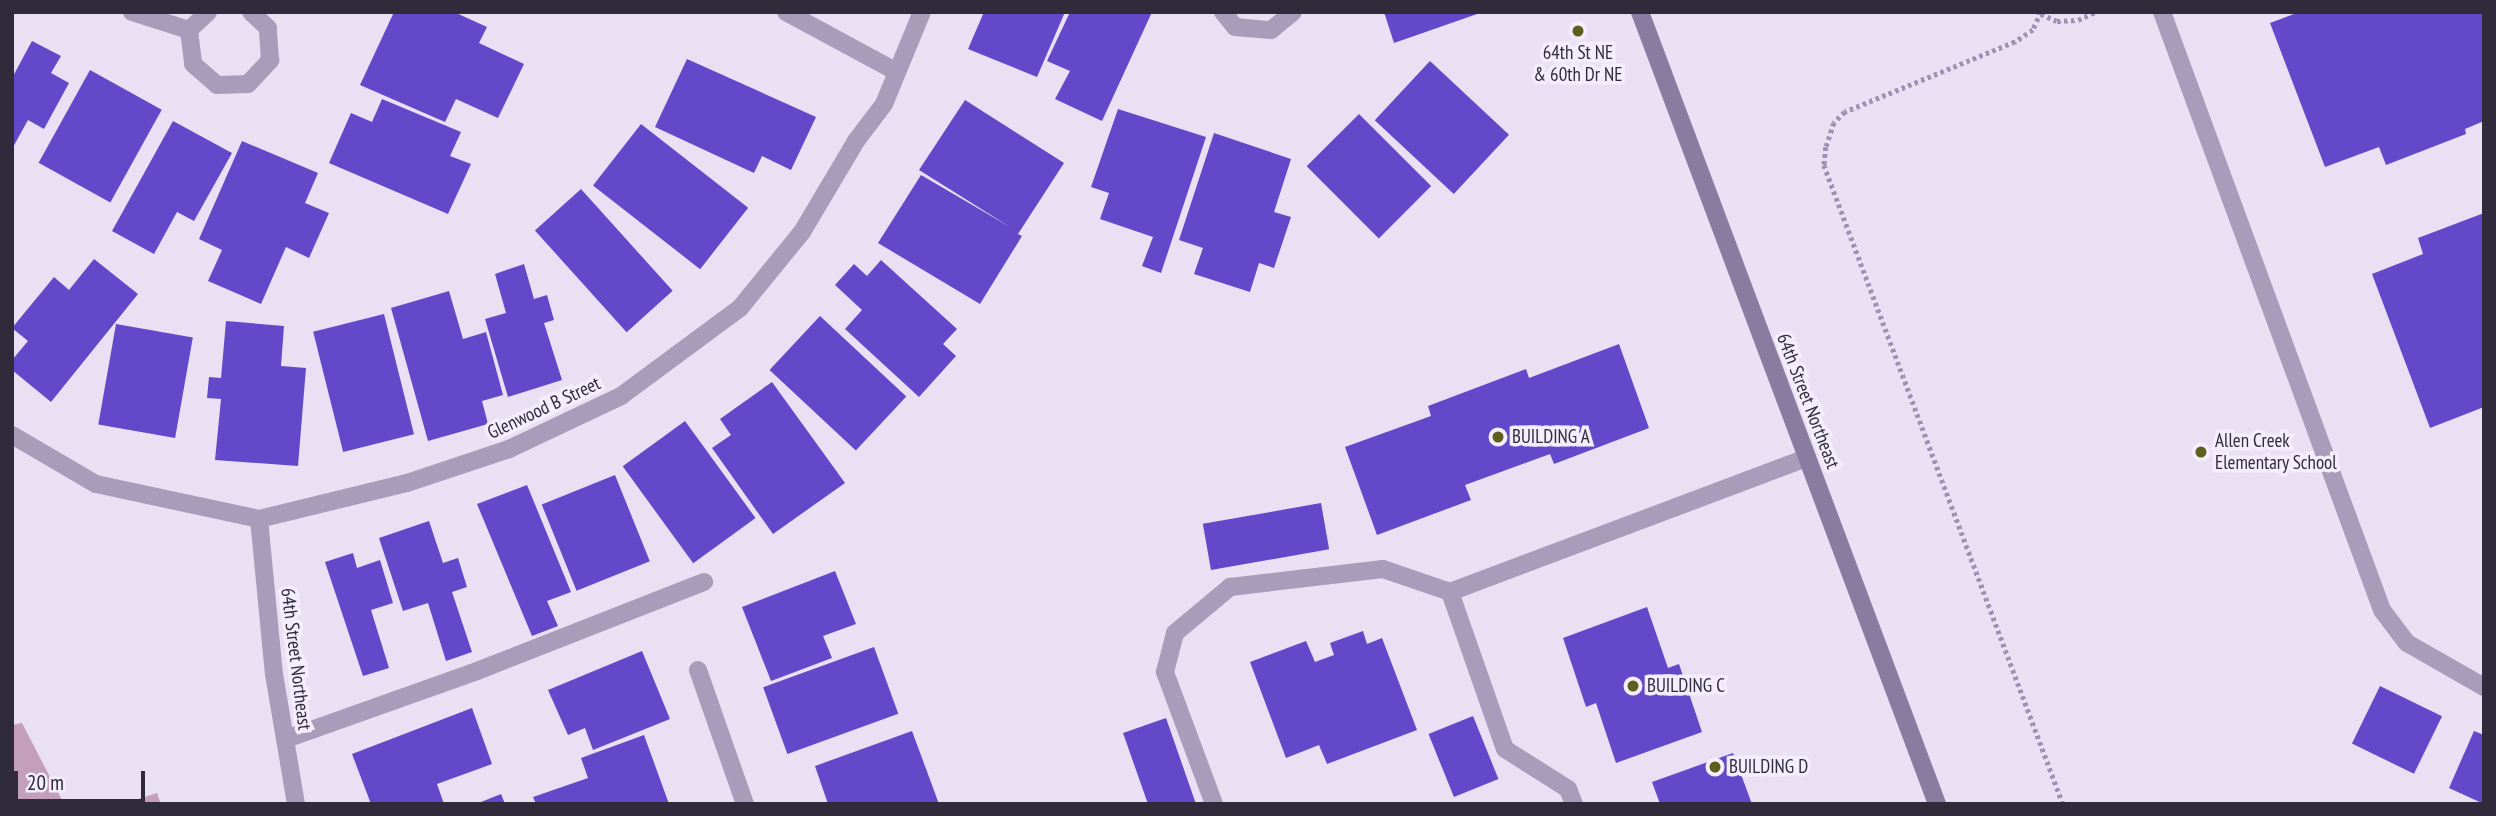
<!DOCTYPE html>
<style>
body{margin:0}
#map{position:relative;width:2496px;height:816px;overflow:hidden;background:#eae0f4;font-family:"PT Sans Narrow",sans-serif}
div>[style]{position:absolute}
.green>*{inset:0;background:#c49fba}
.building>*{inset:0;background:#6249ca;transform-origin:0 0}
.path>*{height:4.5px;margin-top:-2.25px;transform-origin:0;background:repeating-linear-gradient(90deg,#9e91b4 0 3.5px,transparent 0 7px)}
.service>*{height:18px;margin:-9px;padding:0 9px;transform-origin:9px;border-radius:9px;background:#a89cbb}
.minor>*{height:18px;margin:-9px;padding:0 9px;transform-origin:9px;border-radius:9px;background:#a89cbb}
.secondary>*{height:18px;margin:-9px;padding:0 9px;transform-origin:9px;border-radius:9px;background:#887ca1}
.dots>*{width:19px;height:19px;translate:-50% -50%;box-sizing:border-box;border:4px solid #f4edfb;border-radius:50%}
span{translate:-50% -50%;white-space:nowrap;text-align:center;line-height:1.15;-webkit-text-stroke:7px #f4edfb;paint-order:stroke}
.poi-label{font-size:19px;color:#2f2b3b}
.left{translate:0 -50%;text-align:left}
.street-label{font-size:19px;color:#2f2b3b}
.frame{position:absolute;inset:0;border:14px solid #2f2b3b;pointer-events:none}
.scale{position:absolute;left:14px;top:771px;width:131px;height:32px;box-sizing:border-box;border:4px solid #2f2b3b;border-top:0;padding-left:9px;font-size:21px;line-height:24px;white-space:nowrap;color:#2f2b3b;-webkit-text-stroke:5px #f4edfb;paint-order:stroke}
</style>
<div id="map">
<div class="green">
<i style="clip-path:polygon(22px 723px,64px 804px,12px 804px,12px 725px)"></i>
<i style="clip-path:polygon(157px 793px,161px 804px,122px 804px)"></i>
</div>
<div class="building">
<i style="clip-path:polygon(394px 12px,454px 12px,487px 27px,479px 43px,524px 64px,498px 118px,456px 99px,445px 122px,360px 85px)"></i>
<i style="clip-path:polygon(984px 12px,1065px 12px,1037px 77px,968px 49px)"></i>
<i style="clip-path:polygon(1070px 12px,1152px 12px,1102px 121px,1055px 99px,1070px 71px,1047px 61px)"></i>
<i style="clip-path:polygon(1384px 12px,1480px 12px,1480px 13px,1394px 43px)"></i>
<i style="clip-path:polygon(2299px 12px,2484px 12px,2484px 121px,2465px 129px,2466px 134px,2386px 165px,2379px 147px,2325px 167px,2270px 23px)"></i>
<i style="clip-path:polygon(32px 41px,61px 56px,51px 73px,69px 83px,44px 129px,28px 120px,12px 149px,12px 78px)"></i>
<i style="clip-path:polygon(687px 59px,816px 117px,791px 170px,762px 156px,754px 173px,655px 127px)"></i>
<i style="left:1430px;top:61px;width:108px;height:81px;rotate:43deg"></i>
<i style="left:90px;top:70px;width:82px;height:106px;rotate:29deg"></i>
<i style="clip-path:polygon(382px 99px,461px 132px,450px 156px,471px 164px,448px 214px,329px 163px,351px 113px,372px 122px)"></i>
<i style="clip-path:polygon(965px 100px,1064px 163px,1018px 234px,1022px 236px,980px 304px,878px 243px,921px 175px,1010px 227px,919px 170px)"></i>
<i style="clip-path:polygon(1118px 109px,1206px 137px,1161px 273px,1142px 266px,1153px 237px,1100px 219px,1109px 193px,1091px 187px)"></i>
<i style="left:1359px;top:114px;width:102px;height:74px;rotate:45deg"></i>
<i style="clip-path:polygon(173px 121px,232px 153px,194px 221px,177px 212px,154px 254px,112px 231px)"></i>
<i style="left:641px;top:124px;width:136px;height:78px;rotate:38deg"></i>
<i style="clip-path:polygon(1214px 133px,1291px 159px,1274px 212px,1291px 217px,1274px 268px,1259px 263px,1250px 292px,1194px 274px,1203px 248px,1179px 240px)"></i>
<i style="clip-path:polygon(242px 141px,318px 173px,305px 203px,329px 213px,309px 258px,286px 247px,261px 304px,208px 281px,222px 250px,199px 239px)"></i>
<i style="left:581px;top:189px;width:137px;height:62px;rotate:48deg"></i>
<i style="clip-path:polygon(2484px 213px,2484px 407px,2430px 428px,2372px 274px,2423px 254px,2418px 238px)"></i>
<i style="clip-path:polygon(94px 259px,138px 294px,51px 402px,12px 370px,12px 360px,28px 341px,12px 328px,54px 277px,69px 290px)"></i>
<i style="clip-path:polygon(881px 260px,957px 329px,943px 344px,956px 356px,919px 397px,845px 329px,862px 310px,835px 285px,854px 264px,867px 276px)"></i>
<i style="clip-path:polygon(524px 264px,534px 299px,547px 295px,554px 320px,544px 323px,562px 380px,508px 397px,485px 319px,506px 313px,495px 274px)"></i>
<i style="clip-path:polygon(449px 291px,463px 339px,486px 332px,503px 395px,482px 401px,488px 424px,428px 441px,391px 308px)"></i>
<i style="left:384px;top:314px;width:124px;height:73px;rotate:76deg"></i>
<i style="left:820px;top:316px;width:118px;height:74px;rotate:43deg"></i>
<i style="clip-path:polygon(226px 321px,284px 326px,281px 366px,306px 368px,298px 466px,215px 460px,221px 399px,207px 398px,209px 377px,221px 378px)"></i>
<i style="left:116px;top:324px;width:78px;height:102px;rotate:10deg"></i>
<i style="clip-path:polygon(1619px 344px,1649px 428px,1554px 464px,1550px 454px,1465px 485px,1471px 500px,1377px 535px,1345px 447px,1431px 416px,1428px 406px,1526px 369px,1529px 378px)"></i>
<i style="clip-path:polygon(772px 382px,845px 483px,773px 534px,712px 448px,731px 435px,720px 419px)"></i>
<i style="left:685px;top:421px;width:120px;height:77px;rotate:54deg"></i>
<i style="left:615px;top:475px;width:93px;height:79px;rotate:68deg"></i>
<i style="clip-path:polygon(527px 485px,571px 592px,547px 601px,558px 626px,532px 636px,477px 504px)"></i>
<i style="left:1321px;top:503px;width:47px;height:120px;rotate:80deg"></i>
<i style="clip-path:polygon(429px 521px,443px 563px,458px 558px,467px 587px,452px 592px,472px 652px,446px 661px,428px 603px,403px 611px,379px 538px)"></i>
<i style="clip-path:polygon(353px 553px,357px 568px,380px 560px,393px 603px,371px 610px,389px 668px,363px 676px,325px 562px)"></i>
<i style="clip-path:polygon(835px 571px,856px 624px,823px 636px,832px 658px,771px 681px,742px 607px)"></i>
<i style="clip-path:polygon(1647px 607px,1668px 668px,1679px 664px,1702px 732px,1616px 763px,1596px 703px,1586px 707px,1563px 638px)"></i>
<i style="clip-path:polygon(1363px 631px,1367px 644px,1382px 638px,1417px 730px,1327px 764px,1319px 745px,1286px 758px,1250px 662px,1306px 641px,1315px 662px,1334px 655px,1330px 643px)"></i>
<i style="left:874px;top:647px;width:71px;height:118px;rotate:70deg"></i>
<i style="clip-path:polygon(642px 651px,670px 719px,593px 750px,585px 728px,568px 735px,548px 690px)"></i>
<i style="left:2380px;top:686px;width:69px;height:64px;rotate:26deg"></i>
<i style="clip-path:polygon(472px 708px,492px 764px,437px 784px,444px 804px,371px 804px,352px 754px)"></i>
<i style="left:1473px;top:716px;width:68px;height:48px;rotate:68deg"></i>
<i style="clip-path:polygon(1166px 718px,1196px 804px,1148px 804px,1123px 733px)"></i>
<i style="clip-path:polygon(912px 731px,939px 804px,828px 804px,815px 766px)"></i>
<i style="clip-path:polygon(2474px 731px,2484px 735px,2484px 804px,2449px 788px)"></i>
<i style="clip-path:polygon(644px 735px,669px 804px,536px 804px,533px 797px,588px 778px,581px 758px)"></i>
<i style="clip-path:polygon(1733px 753px,1752px 804px,1660px 804px,1652px 782px)"></i>
<i style="clip-path:polygon(501px 794px,505px 804px,476px 804px)"></i>
</div>
<div class="path">
<i style="left:2041px;top:12px;width:20px;rotate:114deg"></i>
<i style="left:2033px;top:30px;width:22px;rotate:146deg"></i>
<i style="left:2015px;top:42px;width:184px;rotate:157.6deg"></i>
<i style="left:1845px;top:112px;width:16px;rotate:135deg"></i>
<i style="left:1834px;top:123px;width:25px;rotate:108deg"></i>
<i style="left:1826px;top:147px;width:18px;rotate:96deg"></i>
<i style="left:1824px;top:165px;width:682px;rotate:69.49deg"></i>
<i style="left:2201px;top:12px;width:11px"></i>
<i style="left:2041px;top:14px;width:17px;rotate:24deg"></i>
<i style="left:2057px;top:21px;width:21px;rotate:-3deg"></i>
<i style="left:2078px;top:20px;width:19px;rotate:-25deg"></i>
</div>
<div class="service">
<i style="left:132px;top:12px;width:60px;rotate:17.5deg"></i>
<i style="left:786px;top:12px;width:126px;rotate:28.4deg"></i>
<i style="left:1223px;top:12px;width:19px;rotate:51deg"></i>
<i style="left:1235px;top:27px;width:36px;rotate:5deg"></i>
<i style="left:1271px;top:30px;width:28px;rotate:-39deg"></i>
<i style="left:2162px;top:12px;width:637px;rotate:69.8deg"></i>
<i style="left:2382px;top:610px;width:41px;rotate:52.9deg"></i>
<i style="left:2407px;top:643px;width:89px;rotate:29.7deg"></i>
<i style="left:189px;top:30px;width:34px;rotate:83deg"></i>
<i style="left:193px;top:64px;width:32px;rotate:41deg"></i>
<i style="left:217px;top:85px;width:31px;rotate:-2deg"></i>
<i style="left:248px;top:84px;width:33px;rotate:-47deg"></i>
<i style="left:270px;top:60px;width:32px;rotate:-94deg"></i>
<i style="left:268px;top:28px;width:23px;rotate:-137deg"></i>
<i style="left:189px;top:30px;width:26px;rotate:-43deg"></i>
<i style="left:12px;top:435px;width:97px;rotate:30.3deg"></i>
<i style="left:96px;top:484px;width:167px;rotate:12.1deg"></i>
<i style="left:259px;top:519px;width:152px;rotate:-13.7deg"></i>
<i style="left:407px;top:483px;width:108px;rotate:-18.4deg"></i>
<i style="left:509px;top:449px;width:124px;rotate:-25.3deg"></i>
<i style="left:621px;top:396px;width:148px;rotate:-36.5deg"></i>
<i style="left:740px;top:308px;width:98px;rotate:-50.8deg"></i>
<i style="left:802px;top:232px;width:106px;rotate:-59.3deg"></i>
<i style="left:856px;top:141px;width:46px;rotate:-52.9deg"></i>
<i style="left:884px;top:104px;width:100px;rotate:-67.6deg"></i>
<i style="left:1450px;top:592px;width:166px;rotate:70.7deg"></i>
<i style="left:1505px;top:749px;width:75px;rotate:32.4deg"></i>
<i style="left:1568px;top:789px;width:16px;rotate:68deg"></i>
<i style="left:698px;top:670px;width:142px;rotate:70.7deg"></i>
<i style="left:286px;top:739px;width:203px;rotate:-19.6deg"></i>
<i style="left:477px;top:671px;width:244px;rotate:-21.4deg"></i>
<i style="left:1214px;top:804px;width:141px;rotate:-110.4deg"></i>
<i style="left:1165px;top:672px;width:40px;rotate:-75.6deg"></i>
<i style="left:1175px;top:633px;width:72px;rotate:-39.9deg"></i>
<i style="left:1230px;top:587px;width:154px;rotate:-6.7deg"></i>
<i style="left:1383px;top:569px;width:71px;rotate:18.9deg"></i>
<i style="left:1450px;top:592px;width:381px;rotate:-20.6deg"></i>
</div>
<div class="minor">
<i style="left:259px;top:519px;width:156px;rotate:84.5deg"></i>
<i style="left:274px;top:674px;width:132px;rotate:80.4deg"></i>
</div>
<div class="secondary">
<i style="left:1640px;top:12px;width:846px;rotate:69.44deg"></i>
</div>
<div class="dots">
<i style="left:1578px;top:31px;background:#5e5f1e"></i>
<i style="left:1498px;top:437px;background:#5e5f1e"></i>
<i style="left:2201px;top:452px;background:#5e5f1e"></i>
<i style="left:1633px;top:686px;background:#5e5f1e"></i>
<i style="left:1715px;top:767px;background:#5e5f1e"></i>
</div>
<div class="poi-label">
<span style="left:1578px;top:64px">64th St NE<br>&amp; 60th Dr NE</span>
<span class="left" style="left:1512px;top:437px">BUILDING A</span>
<span class="left" style="left:2215px;top:452px">Allen Creek<br>Elementary School</span>
<span class="left" style="left:1647px;top:686px">BUILDING C</span>
<span class="left" style="left:1729px;top:767px">BUILDING D</span>
</div>
<div class="street-label">
<span style="left:1808px;top:401px;rotate:69deg">64th Street Northeast</span>
<span style="left:544px;top:408px;rotate:-25deg">Glenwood B Street</span>
<span style="left:296px;top:659px;rotate:83deg">64th Street Northeast</span>
</div>
<div class="frame"></div>
<div class="scale">20 m</div>
</div>
